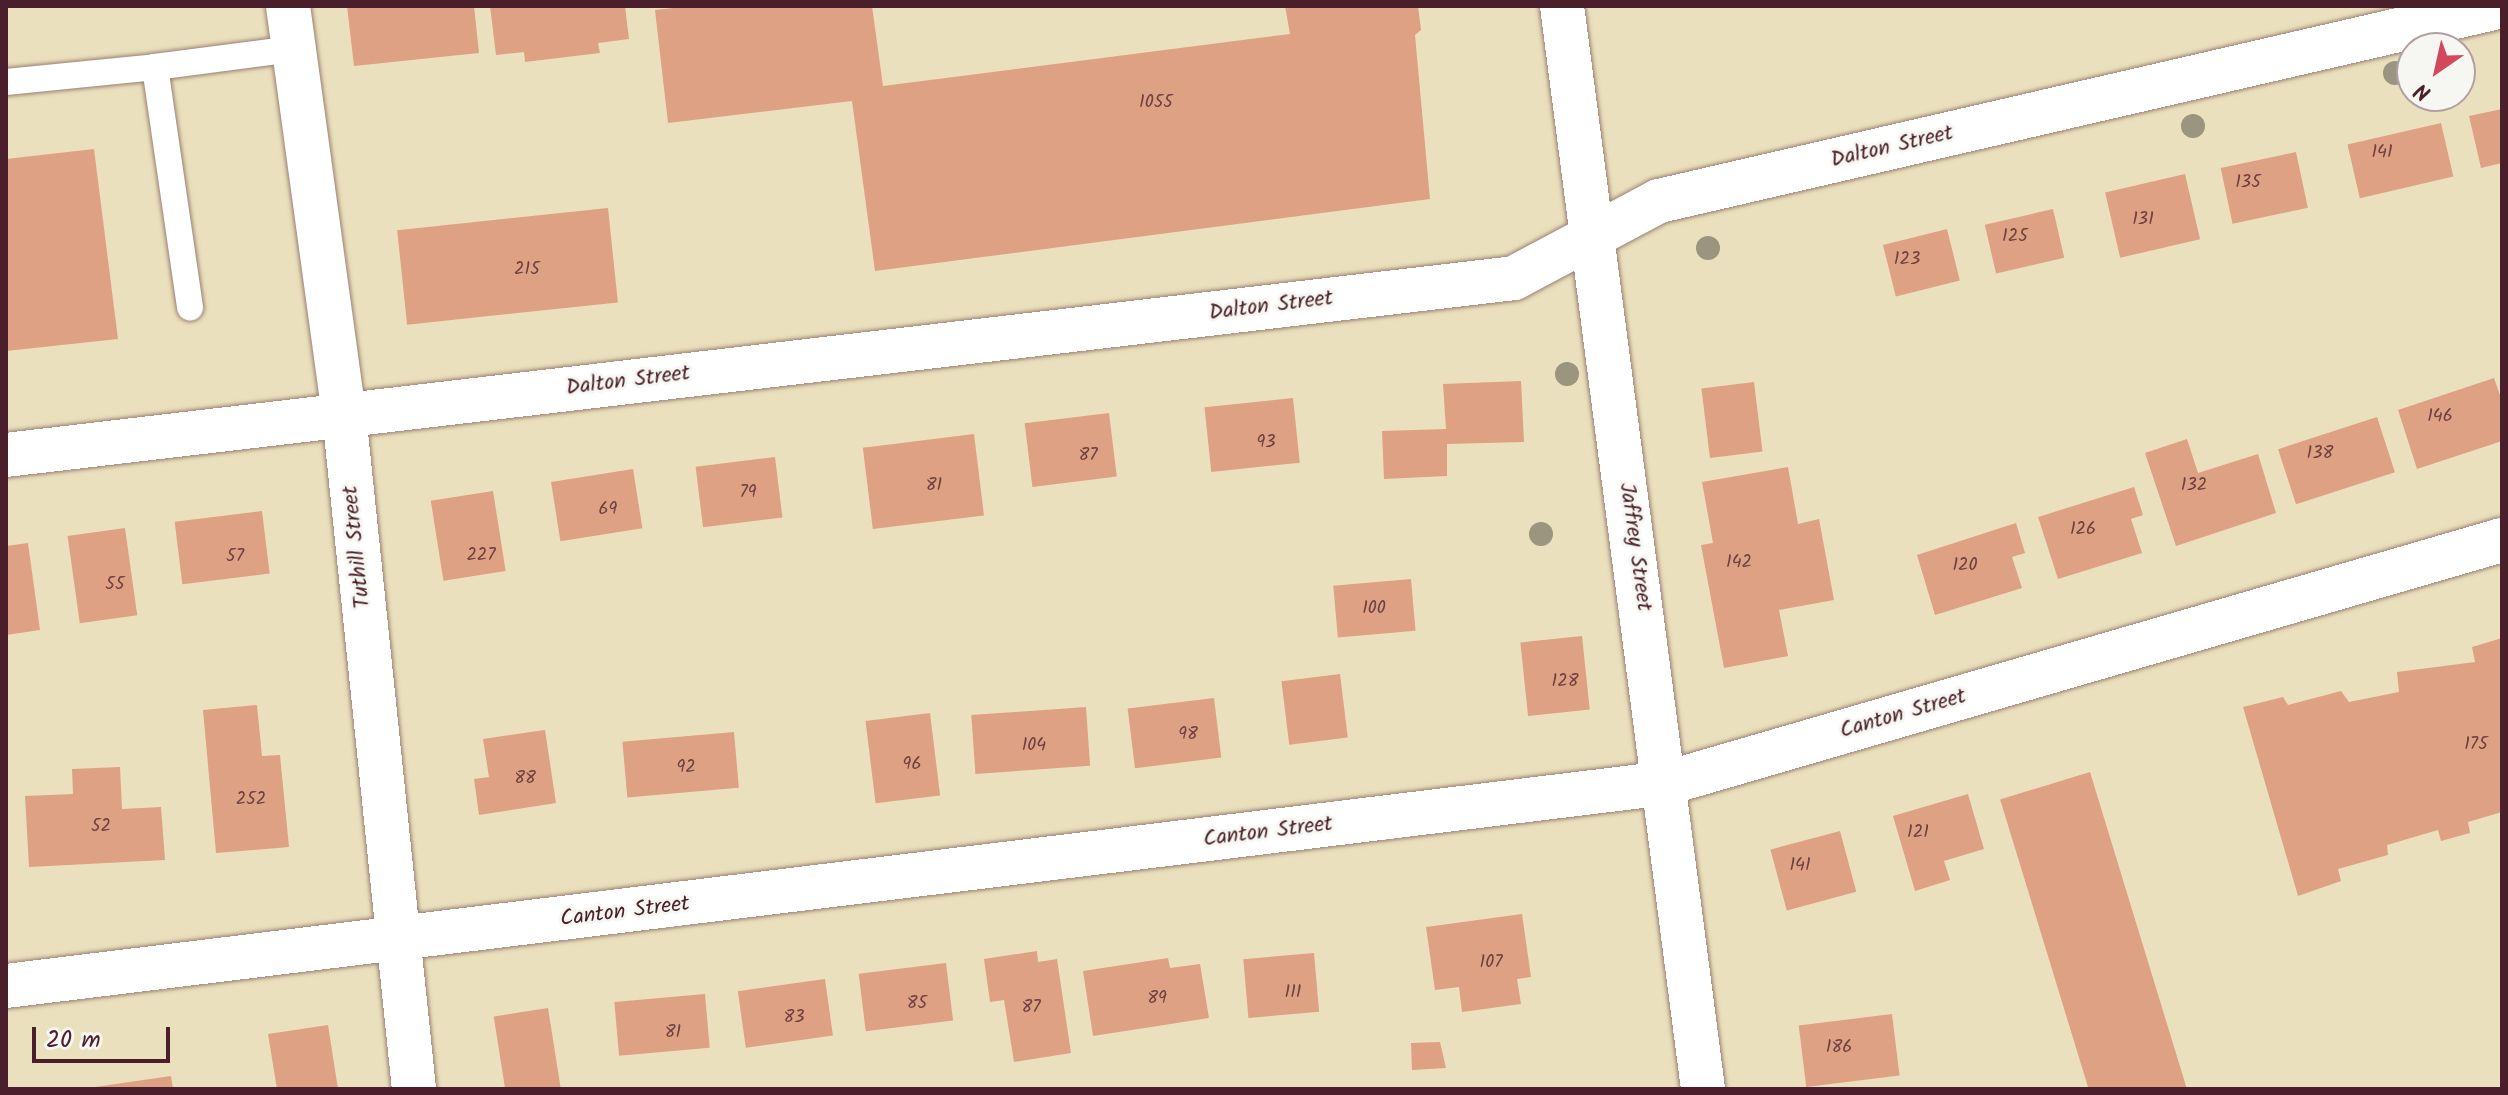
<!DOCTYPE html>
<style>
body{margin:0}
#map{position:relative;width:2508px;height:1095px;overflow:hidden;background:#ebe0bd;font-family:Kalam,sans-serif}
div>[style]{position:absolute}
.building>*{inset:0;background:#dea183;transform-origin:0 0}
.roads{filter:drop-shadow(0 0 2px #9a8074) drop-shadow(0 0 2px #9a8074)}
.lane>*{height:26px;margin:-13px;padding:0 13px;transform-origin:13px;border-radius:13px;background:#fff}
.street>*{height:44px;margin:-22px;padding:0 22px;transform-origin:22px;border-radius:22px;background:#fff}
.trees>*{width:24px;height:24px;margin:-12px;border-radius:50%;background:#9b947e}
span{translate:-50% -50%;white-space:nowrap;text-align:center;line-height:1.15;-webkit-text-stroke:6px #f6f6f2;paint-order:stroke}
.number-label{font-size:18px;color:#6f4041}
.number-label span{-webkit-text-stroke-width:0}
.street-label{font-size:22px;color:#4a1f2b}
.frame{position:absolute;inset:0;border:8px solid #4a1f2b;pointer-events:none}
.north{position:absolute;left:2396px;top:32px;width:80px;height:80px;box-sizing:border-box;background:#f6f6f2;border:2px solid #b1a0a2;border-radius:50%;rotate:214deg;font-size:22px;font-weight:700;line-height:32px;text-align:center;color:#4a1f2b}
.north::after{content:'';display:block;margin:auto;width:28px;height:36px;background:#d1495b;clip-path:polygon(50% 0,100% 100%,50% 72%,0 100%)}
.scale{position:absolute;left:32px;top:1027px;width:138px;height:36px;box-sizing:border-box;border:4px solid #4a1f2b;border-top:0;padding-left:10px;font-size:24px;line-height:28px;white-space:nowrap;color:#4a1f2b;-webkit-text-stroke:6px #f6f6f2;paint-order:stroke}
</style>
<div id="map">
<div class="building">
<i style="clip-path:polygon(347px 6px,474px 6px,479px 53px,354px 66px)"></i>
<i style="clip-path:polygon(490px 6px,625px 6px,629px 39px,598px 43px,600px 53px,525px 62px,524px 52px,496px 55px)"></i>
<i style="clip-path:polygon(692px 6px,872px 6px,883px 86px,1290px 34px,1285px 6px,1418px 6px,1421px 30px,1415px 35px,1430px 199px,875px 271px,852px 101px,668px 123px,655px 10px)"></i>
<i style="clip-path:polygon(2502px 109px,2502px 163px,2481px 168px,2469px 116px)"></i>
<i style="left:2441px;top:123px;width:55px;height:96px;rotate:77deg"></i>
<i style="clip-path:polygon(94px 149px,118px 339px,6px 351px,6px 159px)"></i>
<i style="left:2296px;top:152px;width:57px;height:77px;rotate:78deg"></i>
<i style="left:2185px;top:174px;width:67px;height:82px;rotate:77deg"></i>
<i style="left:608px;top:208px;width:95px;height:212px;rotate:84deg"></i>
<i style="left:2053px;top:209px;width:50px;height:70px;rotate:77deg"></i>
<i style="left:1947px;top:229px;width:53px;height:66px;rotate:76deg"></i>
<i style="clip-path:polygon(2494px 378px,2502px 401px,2502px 441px,2417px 469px,2398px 410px)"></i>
<i style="clip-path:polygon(1521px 381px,1524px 442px,1447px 444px,1447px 476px,1384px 479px,1382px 431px,1446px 429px,1443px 384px)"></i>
<i style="left:1754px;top:382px;width:70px;height:53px;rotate:83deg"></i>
<i style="left:1293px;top:398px;width:65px;height:89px;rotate:84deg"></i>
<i style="left:1109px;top:413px;width:64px;height:85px;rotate:83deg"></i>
<i style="left:2377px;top:417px;width:58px;height:104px;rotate:72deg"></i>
<i style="left:974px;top:434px;width:82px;height:112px;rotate:83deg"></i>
<i style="clip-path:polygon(2187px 439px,2198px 473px,2258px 454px,2276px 513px,2176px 546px,2145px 453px)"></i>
<i style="left:775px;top:457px;width:61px;height:80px;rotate:83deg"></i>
<i style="clip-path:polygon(1788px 467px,1798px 524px,1819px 519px,1834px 600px,1779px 610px,1788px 656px,1724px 668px,1701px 545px,1713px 543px,1702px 482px)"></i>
<i style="left:633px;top:469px;width:60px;height:83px;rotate:81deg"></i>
<i style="clip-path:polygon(2134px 487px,2143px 515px,2131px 519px,2142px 553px,2058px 579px,2038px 517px)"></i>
<i style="left:493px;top:491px;width:81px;height:63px;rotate:81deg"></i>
<i style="left:262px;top:511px;width:63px;height:88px;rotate:83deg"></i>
<i style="clip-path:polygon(2016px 523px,2025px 553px,2012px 557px,2022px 588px,1935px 615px,1917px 555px)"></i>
<i style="left:125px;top:528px;width:88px;height:58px;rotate:82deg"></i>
<i style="clip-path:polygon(28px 543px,40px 630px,6px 635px,6px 546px)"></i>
<i style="left:1411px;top:579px;width:52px;height:78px;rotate:85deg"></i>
<i style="left:1582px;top:636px;width:74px;height:62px;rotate:84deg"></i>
<i style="clip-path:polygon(2502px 638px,2502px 812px,2468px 822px,2470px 833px,2441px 841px,2438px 830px,2387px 845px,2388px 855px,2338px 869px,2341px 881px,2298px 896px,2243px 707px,2283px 697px,2288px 705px,2341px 691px,2349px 702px,2399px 692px,2397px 672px,2475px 662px,2472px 647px)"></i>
<i style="left:1340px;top:674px;width:64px;height:59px;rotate:83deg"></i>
<i style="left:1214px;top:698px;width:60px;height:87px;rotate:83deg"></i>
<i style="clip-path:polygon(257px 705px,262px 756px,280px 755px,289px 847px,216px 853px,203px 710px)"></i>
<i style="left:1086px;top:707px;width:59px;height:115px;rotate:86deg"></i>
<i style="left:930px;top:713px;width:83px;height:65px;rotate:83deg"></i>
<i style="clip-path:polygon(545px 730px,556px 803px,479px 815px,474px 779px,489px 777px,483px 739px)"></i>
<i style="left:734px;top:732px;width:56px;height:112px;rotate:85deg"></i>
<i style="clip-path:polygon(120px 767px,122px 809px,161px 807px,165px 860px,29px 867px,25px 796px,73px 794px,72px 769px)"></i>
<i style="left:2090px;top:772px;width:332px;height:94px;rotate:73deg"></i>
<i style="clip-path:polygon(1968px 794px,1984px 849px,1944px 861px,1950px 880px,1915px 891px,1893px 816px)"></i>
<i style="left:1840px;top:831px;width:63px;height:72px;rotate:75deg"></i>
<i style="clip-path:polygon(1522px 914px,1531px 977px,1517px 979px,1521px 1004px,1462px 1012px,1459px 987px,1435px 990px,1426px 927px)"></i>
<i style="clip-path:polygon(1037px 951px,1038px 962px,1057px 959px,1071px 1053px,1014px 1062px,1004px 1000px,990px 1002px,984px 959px)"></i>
<i style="left:1314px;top:953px;width:59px;height:71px;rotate:85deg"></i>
<i style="clip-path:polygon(1168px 958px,1170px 968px,1200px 964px,1209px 1018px,1093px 1036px,1083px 971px)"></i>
<i style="left:946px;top:963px;width:58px;height:88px;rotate:83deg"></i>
<i style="left:825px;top:979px;width:57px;height:88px;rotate:82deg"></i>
<i style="left:705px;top:994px;width:54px;height:91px;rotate:85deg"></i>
<i style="left:548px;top:1008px;width:82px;height:55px;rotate:81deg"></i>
<i style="left:1892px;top:1014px;width:62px;height:94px;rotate:83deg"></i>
<i style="clip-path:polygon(328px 1025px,338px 1089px,277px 1089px,268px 1034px)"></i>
<i style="clip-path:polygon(1440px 1042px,1446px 1068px,1412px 1070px,1411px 1043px)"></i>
<i style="clip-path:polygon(171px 1076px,173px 1089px,95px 1089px,95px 1087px)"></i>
</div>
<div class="roads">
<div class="lane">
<i style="left:155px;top:67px;width:140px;rotate:-7.4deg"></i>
<i style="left:6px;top:82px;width:150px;rotate:-5.7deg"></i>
<i style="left:155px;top:67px;width:243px;rotate:81.7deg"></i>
</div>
<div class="street">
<i style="left:288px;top:6px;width:412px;rotate:82.2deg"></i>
<i style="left:344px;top:414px;width:679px;rotate:84.08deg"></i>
<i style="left:1562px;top:6px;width:1092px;rotate:82.58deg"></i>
<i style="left:6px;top:455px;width:1518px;rotate:-6.69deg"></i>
<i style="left:1514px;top:278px;width:164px;rotate:-28deg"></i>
<i style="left:1659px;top:201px;width:865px;rotate:-13.02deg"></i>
<i style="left:6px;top:986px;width:1673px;rotate:-6.97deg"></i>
<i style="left:1667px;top:783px;width:870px;rotate:-16.23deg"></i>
</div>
</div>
<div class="trees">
<i style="left:2395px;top:73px"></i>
<i style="left:2193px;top:126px"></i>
<i style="left:1708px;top:248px"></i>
<i style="left:1567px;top:374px"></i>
<i style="left:1541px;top:534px"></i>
</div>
<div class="number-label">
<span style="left:1156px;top:103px">1055</span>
<span style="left:2382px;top:153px">141</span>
<span style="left:2248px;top:183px">135</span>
<span style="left:2143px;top:220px">131</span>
<span style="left:2015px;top:237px">125</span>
<span style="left:1907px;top:260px">123</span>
<span style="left:527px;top:270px">215</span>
<span style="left:2440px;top:417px">146</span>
<span style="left:1266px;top:443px">93</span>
<span style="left:2320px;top:454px">138</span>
<span style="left:1088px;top:456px">87</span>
<span style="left:934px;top:486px">81</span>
<span style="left:2194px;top:486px">132</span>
<span style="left:748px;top:493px">79</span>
<span style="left:608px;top:510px">69</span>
<span style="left:2083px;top:530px">126</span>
<span style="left:481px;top:556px">227</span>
<span style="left:235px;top:557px">57</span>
<span style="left:1739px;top:563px">142</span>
<span style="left:1965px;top:566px">120</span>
<span style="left:115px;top:585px">55</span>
<span style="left:1374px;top:609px">100</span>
<span style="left:1565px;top:682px">128</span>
<span style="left:1188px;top:735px">98</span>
<span style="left:2476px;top:745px">175</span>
<span style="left:1034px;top:746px">104</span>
<span style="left:912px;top:765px">96</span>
<span style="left:686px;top:768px">92</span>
<span style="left:525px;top:779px">88</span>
<span style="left:251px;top:800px">252</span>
<span style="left:101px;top:827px">52</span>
<span style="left:1918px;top:833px">121</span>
<span style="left:1800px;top:866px">141</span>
<span style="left:1491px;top:963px">107</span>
<span style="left:1293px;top:993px">111</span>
<span style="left:1157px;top:999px">89</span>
<span style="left:917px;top:1004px">85</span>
<span style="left:1031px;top:1008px">87</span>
<span style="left:794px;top:1018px">83</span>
<span style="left:673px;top:1033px">81</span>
<span style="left:1839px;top:1048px">186</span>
</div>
<div class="street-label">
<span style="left:1892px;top:147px;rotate:-13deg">Dalton Street</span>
<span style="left:1271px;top:306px;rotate:-7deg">Dalton Street</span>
<span style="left:628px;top:381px;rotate:-7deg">Dalton Street</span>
<span style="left:357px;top:547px;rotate:-96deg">Tuthill Street</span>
<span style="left:1635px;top:547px;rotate:82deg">Jaffrey Street</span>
<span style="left:1903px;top:714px;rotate:-16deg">Canton Street</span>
<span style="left:1268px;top:832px;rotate:-7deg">Canton Street</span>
<span style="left:625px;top:912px;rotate:-7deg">Canton Street</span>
</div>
<div class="frame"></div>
<div class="north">N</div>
<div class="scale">20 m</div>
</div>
